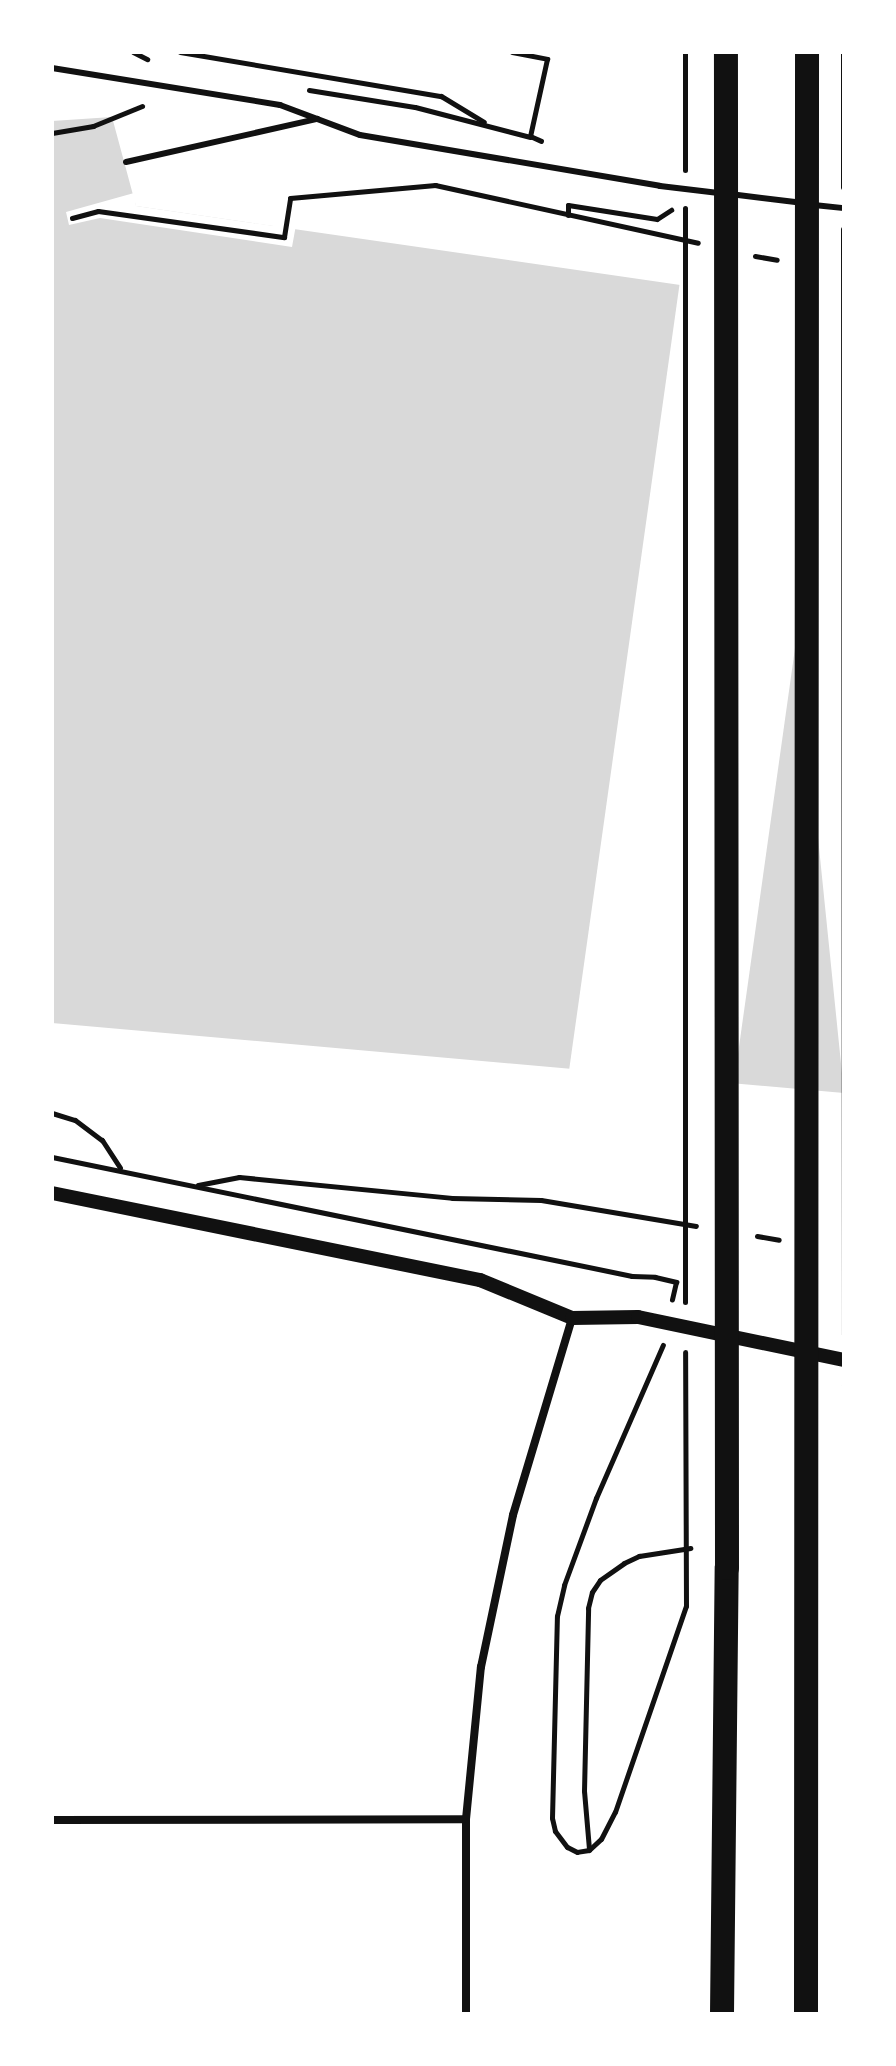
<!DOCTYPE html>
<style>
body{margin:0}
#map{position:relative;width:896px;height:2066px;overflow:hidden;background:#fff;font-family:"Sofia Sans Condensed",sans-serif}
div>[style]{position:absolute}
.water>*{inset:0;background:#d9d9d9}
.pier>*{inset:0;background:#fff;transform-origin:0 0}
.path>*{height:5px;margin:-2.5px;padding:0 2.5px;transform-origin:2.5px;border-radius:2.5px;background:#111}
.service>*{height:6px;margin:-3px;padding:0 3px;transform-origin:3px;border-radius:3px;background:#111}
.minor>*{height:8px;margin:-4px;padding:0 4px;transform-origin:4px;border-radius:4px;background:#111}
.tertiary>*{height:14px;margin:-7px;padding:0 7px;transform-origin:7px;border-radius:7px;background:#111}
.motorway>*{height:24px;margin:-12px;padding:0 12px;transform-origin:12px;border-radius:12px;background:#111}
span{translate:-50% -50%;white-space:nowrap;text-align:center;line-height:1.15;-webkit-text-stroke:7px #fff;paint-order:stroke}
.frame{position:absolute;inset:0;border:54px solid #fff;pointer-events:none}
</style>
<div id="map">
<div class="water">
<i style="clip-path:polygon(112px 117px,136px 206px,763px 297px,844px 1093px,52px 1023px,52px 121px)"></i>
</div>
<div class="pier">
<i style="clip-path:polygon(134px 193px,136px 206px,274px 226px,275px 222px,296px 225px,292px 247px,100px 218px,69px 225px,66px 212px)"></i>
<i style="left:680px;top:281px;width:165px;height:803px;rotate:8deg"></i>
</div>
<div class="path">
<i style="left:133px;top:52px;width:16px;rotate:27deg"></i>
<i style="left:180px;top:52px;width:265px;rotate:9.6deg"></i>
<i style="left:441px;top:96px;width:50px;rotate:31.2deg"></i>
<i style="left:512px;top:52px;width:36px;rotate:11deg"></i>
<i style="left:547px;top:59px;width:79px;rotate:102.4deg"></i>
<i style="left:530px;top:136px;width:12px;rotate:24deg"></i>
<i style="left:685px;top:52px;width:118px;rotate:90deg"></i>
<i style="left:843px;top:52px;width:135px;rotate:90deg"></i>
<i style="left:309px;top:90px;width:107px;rotate:9.1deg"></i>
<i style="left:415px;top:107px;width:119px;rotate:14.6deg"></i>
<i style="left:52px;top:133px;width:42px;rotate:-9.7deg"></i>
<i style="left:93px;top:126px;width:53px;rotate:-22.2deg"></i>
<i style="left:685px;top:208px;width:1094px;rotate:90deg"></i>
<i style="left:568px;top:215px;width:10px;rotate:-90deg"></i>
<i style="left:568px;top:205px;width:90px;rotate:8.9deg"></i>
<i style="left:657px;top:219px;width:17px;rotate:-33deg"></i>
<i style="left:72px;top:218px;width:27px;rotate:-15deg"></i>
<i style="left:98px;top:211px;width:188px;rotate:8deg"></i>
<i style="left:284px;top:237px;width:39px;rotate:-81deg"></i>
<i style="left:290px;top:198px;width:146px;rotate:-5.1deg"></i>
<i style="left:435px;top:185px;width:269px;rotate:12.4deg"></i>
<i style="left:843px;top:229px;width:1106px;rotate:89.95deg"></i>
<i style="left:755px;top:256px;width:22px;rotate:10deg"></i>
<i style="left:52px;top:1113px;width:24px;rotate:17deg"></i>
<i style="left:75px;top:1120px;width:34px;rotate:37deg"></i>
<i style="left:102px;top:1140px;width:33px;rotate:57deg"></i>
<i style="left:52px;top:1157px;width:592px;rotate:11.59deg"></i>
<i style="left:632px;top:1276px;width:23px;rotate:2deg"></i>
<i style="left:655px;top:1277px;width:22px;rotate:13deg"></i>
<i style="left:676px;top:1282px;width:18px;rotate:103deg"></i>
<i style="left:198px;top:1185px;width:42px;rotate:-11deg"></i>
<i style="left:239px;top:1177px;width:214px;rotate:5.6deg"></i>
<i style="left:452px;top:1198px;width:89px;rotate:1.3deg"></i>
<i style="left:541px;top:1200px;width:157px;rotate:9.5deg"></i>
<i style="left:757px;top:1236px;width:22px;rotate:10deg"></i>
<i style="left:844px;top:1385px;width:223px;rotate:90deg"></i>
<i style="left:589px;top:1849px;width:58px;rotate:-94.9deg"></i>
<i style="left:584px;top:1791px;width:183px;rotate:-88.7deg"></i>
<i style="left:588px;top:1608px;width:16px;rotate:-76deg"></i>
<i style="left:592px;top:1592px;width:14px;rotate:-56deg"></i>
<i style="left:600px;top:1580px;width:29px;rotate:-35deg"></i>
<i style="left:624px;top:1563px;width:17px;rotate:-25deg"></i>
<i style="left:639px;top:1556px;width:52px;rotate:-8.9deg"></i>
<i style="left:589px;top:1850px;width:16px;rotate:-43deg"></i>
<i style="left:601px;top:1839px;width:30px;rotate:-63deg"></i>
<i style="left:615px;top:1812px;width:218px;rotate:-71deg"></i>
<i style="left:686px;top:1606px;width:254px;rotate:-90.2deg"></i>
<i style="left:589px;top:1850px;width:12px;rotate:171deg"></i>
<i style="left:577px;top:1852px;width:11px;rotate:-153deg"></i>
<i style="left:567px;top:1847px;width:20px;rotate:-127deg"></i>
<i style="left:555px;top:1831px;width:13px;rotate:-103deg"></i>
<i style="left:552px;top:1818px;width:202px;rotate:-88.6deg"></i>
<i style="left:557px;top:1616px;width:32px;rotate:-77deg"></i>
<i style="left:564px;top:1585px;width:93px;rotate:-69.8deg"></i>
<i style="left:596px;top:1498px;width:167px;rotate:-66.4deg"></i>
</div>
<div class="service">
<i style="left:52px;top:68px;width:231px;rotate:9.2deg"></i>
<i style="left:280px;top:105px;width:85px;rotate:20.6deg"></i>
<i style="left:360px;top:135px;width:304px;rotate:9.6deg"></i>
<i style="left:660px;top:186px;width:59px;rotate:6.8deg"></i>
<i style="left:126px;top:162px;width:196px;rotate:-12.7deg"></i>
<i style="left:730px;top:194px;width:74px;rotate:7deg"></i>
<i style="left:814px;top:205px;width:30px;rotate:6deg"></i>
</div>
<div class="minor">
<i style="left:52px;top:1820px;width:414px;rotate:-0.1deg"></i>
<i style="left:466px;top:2014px;width:195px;rotate:-90deg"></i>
<i style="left:466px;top:1819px;width:153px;rotate:-84.4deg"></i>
<i style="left:481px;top:1667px;width:155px;rotate:-78.1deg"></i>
<i style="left:513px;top:1515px;width:206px;rotate:-73.3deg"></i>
</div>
<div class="tertiary">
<i style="left:52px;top:1193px;width:437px;rotate:11.5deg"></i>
<i style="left:480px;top:1280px;width:100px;rotate:22.4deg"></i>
<i style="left:572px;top:1318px;width:66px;rotate:-0.9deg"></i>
<i style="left:638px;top:1317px;width:210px;rotate:11.8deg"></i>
</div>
<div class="motorway">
<i style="left:722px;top:2014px;width:446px;rotate:-89.4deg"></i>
<i style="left:727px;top:1568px;width:1516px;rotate:-90.04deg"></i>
<i style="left:806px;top:2014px;width:1962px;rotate:-89.97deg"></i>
</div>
<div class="frame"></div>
</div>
